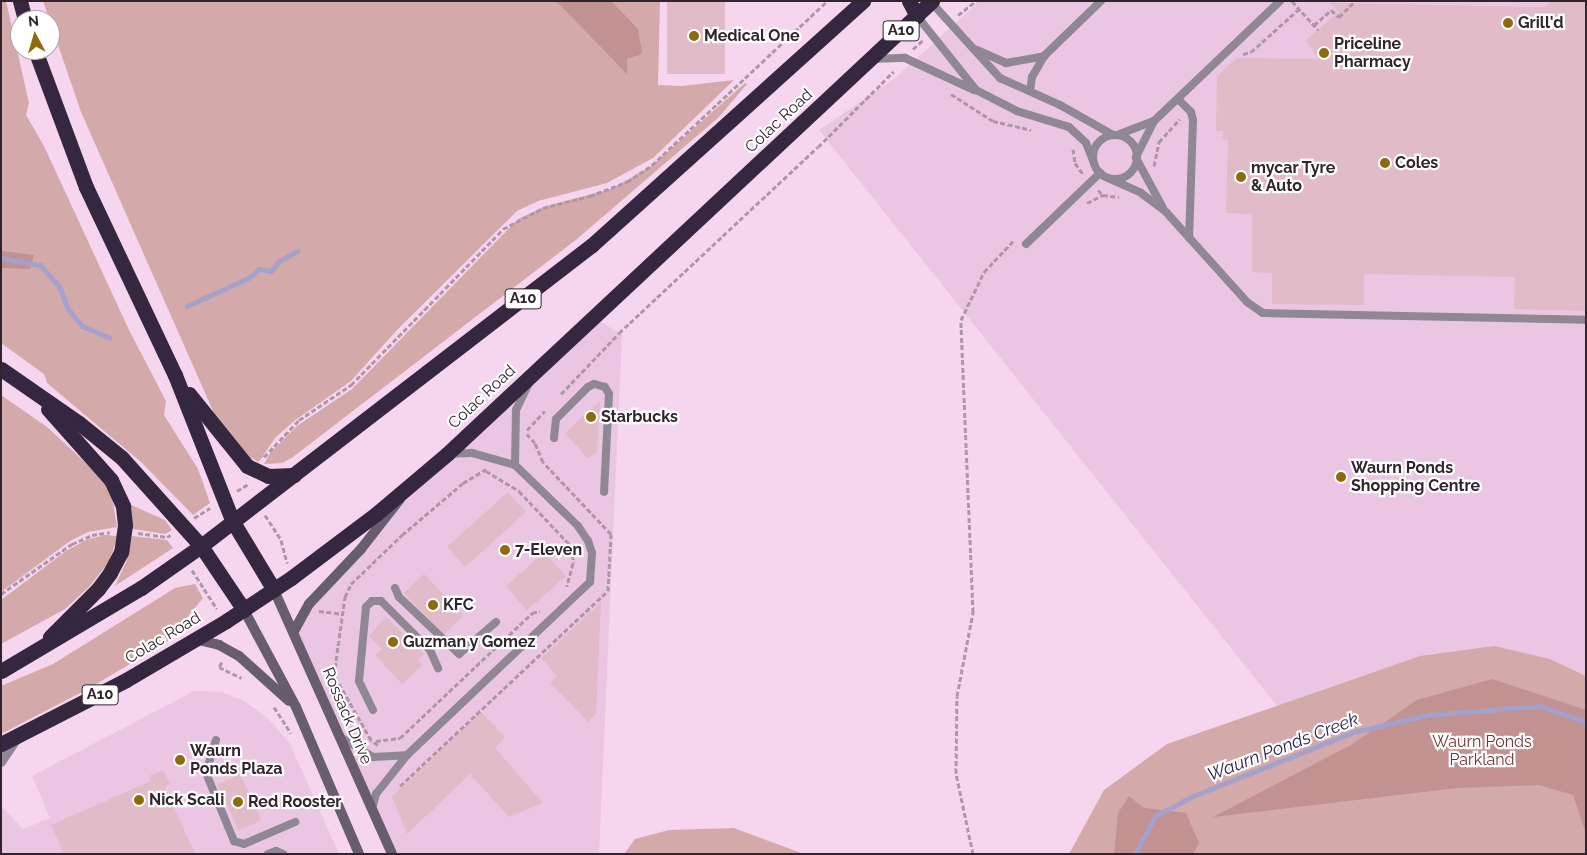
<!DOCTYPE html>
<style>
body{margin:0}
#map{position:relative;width:1587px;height:855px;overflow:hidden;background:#f6d6ef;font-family:Raleway,sans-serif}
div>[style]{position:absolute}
.built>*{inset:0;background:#eac6e2}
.green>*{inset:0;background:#d4a9a9}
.forest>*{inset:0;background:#c29191}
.stream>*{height:5px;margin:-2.5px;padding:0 2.5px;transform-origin:2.5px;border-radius:2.5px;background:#a5a1cb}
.building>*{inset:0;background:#e1bbc8;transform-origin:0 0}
.path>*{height:3px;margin-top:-1.5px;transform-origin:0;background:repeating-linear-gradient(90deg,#ae96a9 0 5px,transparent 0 7.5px)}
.lane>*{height:8px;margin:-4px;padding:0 4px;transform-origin:4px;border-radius:4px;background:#8f8794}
.lane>.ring{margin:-4px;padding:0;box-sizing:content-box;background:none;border:8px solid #8f8794;border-radius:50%}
.street>*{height:10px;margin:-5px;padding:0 5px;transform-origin:5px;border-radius:5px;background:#8f8794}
.secondary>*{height:10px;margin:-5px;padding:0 5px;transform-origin:5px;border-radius:5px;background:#685d6f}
.highway>*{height:15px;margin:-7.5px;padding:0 7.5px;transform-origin:7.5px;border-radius:7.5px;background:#35273f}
.dots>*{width:14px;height:14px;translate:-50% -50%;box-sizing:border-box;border:2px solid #fff;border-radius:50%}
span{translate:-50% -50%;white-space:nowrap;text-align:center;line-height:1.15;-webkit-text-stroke:4.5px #fff;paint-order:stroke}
.shield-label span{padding:1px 4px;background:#fff;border:1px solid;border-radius:4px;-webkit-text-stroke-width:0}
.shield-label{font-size:15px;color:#30242d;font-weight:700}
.poi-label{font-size:16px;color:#30242d;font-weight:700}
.left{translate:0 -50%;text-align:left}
.street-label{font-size:16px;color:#30242d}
.park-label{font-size:16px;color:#723236}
.water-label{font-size:18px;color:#2b2053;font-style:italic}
.frame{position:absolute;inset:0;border:2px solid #30242d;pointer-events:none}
.north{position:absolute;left:10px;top:10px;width:50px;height:50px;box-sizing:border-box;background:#fff;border:1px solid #aca7ab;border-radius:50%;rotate:354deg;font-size:14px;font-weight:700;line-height:20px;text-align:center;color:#30242d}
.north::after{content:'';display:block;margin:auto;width:18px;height:22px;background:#8d6a0c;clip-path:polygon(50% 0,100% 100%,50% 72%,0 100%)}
</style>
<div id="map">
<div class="built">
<i style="clip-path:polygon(980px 1px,1586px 1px,1586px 676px,1550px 659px,1420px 656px,1277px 706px,819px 130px,894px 79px)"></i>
<i style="clip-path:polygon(593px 317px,622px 335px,599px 854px,392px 854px,294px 631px,301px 617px,412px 485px)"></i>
<i style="clip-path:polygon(194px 691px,222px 692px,244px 701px,270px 720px,290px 744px,339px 854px,1px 854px,1px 806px,23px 829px,50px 818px,32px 776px)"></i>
</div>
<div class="green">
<i style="clip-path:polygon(1px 1px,6px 1px,29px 103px,26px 115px,44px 146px,129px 330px,166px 401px,164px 415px,198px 469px,210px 503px,193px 515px,141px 462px,47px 383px,44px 374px,1px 343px)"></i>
<i style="clip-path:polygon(43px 1px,660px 1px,658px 85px,682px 86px,734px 80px,653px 158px,607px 183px,538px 201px,517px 211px,397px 330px,351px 381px,294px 421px,275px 438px,259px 462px,246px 456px,222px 429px,213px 411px,81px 112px)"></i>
<i style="clip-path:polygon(745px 83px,747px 84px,719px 117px,577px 239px,293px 457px,282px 463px,264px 464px,270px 453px,297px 426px,352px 389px,518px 219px,546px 206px,611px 189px,650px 167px)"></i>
<i style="clip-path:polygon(1px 395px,47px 427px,101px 477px,112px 496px,117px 527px,88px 532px,70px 541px,1px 592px)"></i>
<i style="clip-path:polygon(131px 505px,165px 520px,172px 530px,165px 534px,133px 529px)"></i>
<i style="clip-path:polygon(105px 535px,117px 536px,115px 544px,109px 562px,89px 587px,65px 609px,1px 644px,1px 600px,66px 551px,86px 540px)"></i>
<i style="clip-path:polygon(132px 536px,167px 540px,173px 548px,115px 586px,126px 562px)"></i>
<i style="clip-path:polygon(195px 584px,203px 598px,167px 642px,86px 690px,1px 734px,1px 686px,53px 664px,175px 588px)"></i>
<i style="clip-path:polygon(1494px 646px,1550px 659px,1586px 676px,1586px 854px,1069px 854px,1104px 790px,1167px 744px,1420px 656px)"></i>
<i style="clip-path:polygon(734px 828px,804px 854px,624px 854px,635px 839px,669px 830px)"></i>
</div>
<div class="forest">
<i style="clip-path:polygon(556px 1px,611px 1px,638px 29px,642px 54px,627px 59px,627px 74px)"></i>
<i style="clip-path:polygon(1px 251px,34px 255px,30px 269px,1px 268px)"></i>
<i style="clip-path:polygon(1492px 679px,1586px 710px,1586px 834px,1573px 795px,1539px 785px,1457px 788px,1213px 817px,1351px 745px,1417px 700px)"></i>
<i style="clip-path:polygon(1129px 796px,1144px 808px,1186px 813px,1199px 843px,1193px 854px,1114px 854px,1118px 813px)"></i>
</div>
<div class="stream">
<i style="left:1px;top:258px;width:40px;rotate:10deg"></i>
<i style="left:40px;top:265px;width:28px;rotate:48deg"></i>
<i style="left:59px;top:286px;width:25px;rotate:69deg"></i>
<i style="left:68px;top:309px;width:22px;rotate:51deg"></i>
<i style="left:82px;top:326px;width:30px;rotate:23deg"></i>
<i style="left:187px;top:306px;width:67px;rotate:-24.7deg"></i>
<i style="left:248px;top:278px;width:14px;rotate:-39deg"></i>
<i style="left:259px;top:269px;width:12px;rotate:9deg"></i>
<i style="left:271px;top:271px;width:13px;rotate:-51deg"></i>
<i style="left:279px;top:261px;width:21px;rotate:-29deg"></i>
<i style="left:1135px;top:854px;width:43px;rotate:-62.2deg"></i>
<i style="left:1155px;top:816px;width:43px;rotate:-27.8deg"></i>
<i style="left:1193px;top:796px;width:173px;rotate:-21.7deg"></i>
<i style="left:1354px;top:732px;width:75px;rotate:-13.1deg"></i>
<i style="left:1427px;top:715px;width:113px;rotate:-4.6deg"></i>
<i style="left:1540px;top:706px;width:49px;rotate:19.2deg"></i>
</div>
<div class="building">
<i style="left:667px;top:1px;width:58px;height:73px"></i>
<i style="clip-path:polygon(1551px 1px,1586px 1px,1586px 311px,1514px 309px,1515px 277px,1364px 274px,1364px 305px,1272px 304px,1272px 273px,1252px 272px,1252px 214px,1226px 213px,1228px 140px,1223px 139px,1223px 131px,1216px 131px,1217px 76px,1237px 58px,1318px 59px,1306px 40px,1339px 12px,1330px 3px,1545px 7px)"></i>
<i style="clip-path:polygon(600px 401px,597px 452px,588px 459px,565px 433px)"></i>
<i style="left:508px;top:492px;width:27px;height:82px;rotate:48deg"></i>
<i style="left:545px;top:552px;width:32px;height:52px;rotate:49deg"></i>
<i style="left:424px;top:574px;width:57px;height:28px;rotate:46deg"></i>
<i style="clip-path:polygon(601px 602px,596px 714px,588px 722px,550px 683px,557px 676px,541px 658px)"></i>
<i style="clip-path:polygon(386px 617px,424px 654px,418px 660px,423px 665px,402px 684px,375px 655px,382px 649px,369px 636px)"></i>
<i style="clip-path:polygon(481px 712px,505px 737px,495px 748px,543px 803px,509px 817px,470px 774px,407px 834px,392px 796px)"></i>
<i style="clip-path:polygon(163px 770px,170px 784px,165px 787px,195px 854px,64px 854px,51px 825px,151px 781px,149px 776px)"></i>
<i style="left:240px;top:774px;width:51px;height:25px;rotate:65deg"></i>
</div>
<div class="path">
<i style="left:1292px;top:1px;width:39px;rotate:48deg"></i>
<i style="left:958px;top:15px;width:23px;rotate:-38deg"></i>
<i style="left:1314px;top:25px;width:23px;rotate:-41deg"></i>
<i style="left:1331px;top:10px;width:11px;rotate:41deg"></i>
<i style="left:1339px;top:17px;width:23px;rotate:-45deg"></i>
<i style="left:913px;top:49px;width:13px;rotate:-42deg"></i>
<i style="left:1243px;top:54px;width:8px;rotate:-14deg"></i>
<i style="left:1251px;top:52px;width:66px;rotate:-41.9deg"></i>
<i style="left:951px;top:94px;width:50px;rotate:32.7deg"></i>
<i style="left:993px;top:121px;width:39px;rotate:13deg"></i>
<i style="left:1073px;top:149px;width:14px;rotate:82deg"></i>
<i style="left:1075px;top:163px;width:14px;rotate:54deg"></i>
<i style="left:1154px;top:166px;width:25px;rotate:-78deg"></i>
<i style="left:1159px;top:142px;width:31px;rotate:-48deg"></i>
<i style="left:1098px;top:190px;width:7px;rotate:45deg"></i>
<i style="left:1103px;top:195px;width:16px;rotate:7deg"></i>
<i style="left:1087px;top:203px;width:18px;rotate:-27deg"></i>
<i style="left:561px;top:394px;width:84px;rotate:-46.4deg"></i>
<i style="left:619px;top:333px;width:272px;rotate:-43.1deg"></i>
<i style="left:818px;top:147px;width:107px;rotate:-45deg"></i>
<i style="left:527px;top:430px;width:26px;rotate:-47deg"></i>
<i style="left:264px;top:457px;width:51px;rotate:-46.6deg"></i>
<i style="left:299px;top:420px;width:63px;rotate:-33.9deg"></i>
<i style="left:351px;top:385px;width:218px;rotate:-45.7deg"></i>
<i style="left:503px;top:229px;width:45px;rotate:-27.7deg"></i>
<i style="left:543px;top:208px;width:49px;rotate:-14.3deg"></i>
<i style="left:590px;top:196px;width:40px;rotate:-21deg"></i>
<i style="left:627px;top:182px;width:30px;rotate:-34deg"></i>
<i style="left:652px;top:165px;width:240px;rotate:-43.1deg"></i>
<i style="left:486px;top:471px;width:39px;rotate:31deg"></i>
<i style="left:519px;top:491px;width:77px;rotate:46.6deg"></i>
<i style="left:572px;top:547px;width:16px;rotate:86deg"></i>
<i style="left:573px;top:563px;width:24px;rotate:105deg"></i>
<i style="left:237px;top:491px;width:13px;rotate:-32deg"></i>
<i style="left:265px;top:515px;width:30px;rotate:57deg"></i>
<i style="left:281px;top:540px;width:24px;rotate:75deg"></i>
<i style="left:194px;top:518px;width:19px;rotate:-32deg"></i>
<i style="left:138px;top:533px;width:29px;rotate:8deg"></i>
<i style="left:167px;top:537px;width:4px;rotate:-27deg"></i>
<i style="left:192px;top:570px;width:46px;rotate:57.3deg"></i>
<i style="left:1px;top:594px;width:87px;rotate:-35.2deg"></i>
<i style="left:72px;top:544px;width:22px;rotate:-24deg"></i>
<i style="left:92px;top:535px;width:18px;rotate:-9deg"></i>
<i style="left:319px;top:611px;width:23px;rotate:7deg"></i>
<i style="left:222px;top:662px;width:6px;rotate:121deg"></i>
<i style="left:219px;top:667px;width:25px;rotate:26deg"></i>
<i style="left:274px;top:707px;width:31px;rotate:57deg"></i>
<i style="left:376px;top:741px;width:24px;rotate:-7deg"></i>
<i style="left:400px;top:738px;width:182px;rotate:-43.4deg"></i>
<i style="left:532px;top:613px;width:8px;rotate:-14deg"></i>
<i style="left:378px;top:745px;width:9px;rotate:-144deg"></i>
<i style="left:371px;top:740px;width:75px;rotate:-119.6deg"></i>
<i style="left:334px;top:675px;width:79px;rotate:-82deg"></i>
<i style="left:345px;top:597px;width:14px;rotate:-65deg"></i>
<i style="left:351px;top:584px;width:71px;rotate:-43.9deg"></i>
<i style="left:402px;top:535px;width:80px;rotate:-40.4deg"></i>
<i style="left:463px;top:483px;width:27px;rotate:-31deg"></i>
<i style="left:400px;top:786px;width:285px;rotate:-43.2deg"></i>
<i style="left:608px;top:591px;width:57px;rotate:-87deg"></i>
<i style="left:611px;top:534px;width:99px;rotate:-133.4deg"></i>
<i style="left:543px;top:462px;width:21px;rotate:-113deg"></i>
<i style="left:535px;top:443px;width:12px;rotate:-132deg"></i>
<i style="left:973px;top:854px;width:83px;rotate:-101.9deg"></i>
<i style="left:956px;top:773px;width:77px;rotate:-89.3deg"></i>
<i style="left:957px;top:696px;width:86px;rotate:-79.2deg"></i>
<i style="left:973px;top:612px;width:292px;rotate:-92.4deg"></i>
<i style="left:961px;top:320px;width:53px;rotate:-64.4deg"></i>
<i style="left:984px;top:272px;width:44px;rotate:-46.8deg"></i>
</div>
<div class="lane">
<i style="left:931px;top:2px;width:103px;rotate:47.8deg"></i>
<i style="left:1000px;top:78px;width:66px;rotate:24.2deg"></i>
<i style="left:1060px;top:105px;width:61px;rotate:29.5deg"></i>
<i style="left:917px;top:16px;width:95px;rotate:51.4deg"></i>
<i style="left:976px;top:90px;width:46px;rotate:27.1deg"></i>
<i style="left:1017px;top:111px;width:54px;rotate:17.1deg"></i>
<i style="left:1069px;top:127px;width:23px;rotate:43deg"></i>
<i style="left:1086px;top:143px;width:22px;rotate:68deg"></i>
<i style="left:977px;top:50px;width:32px;rotate:24deg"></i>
<i style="left:1006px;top:63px;width:39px;rotate:-10deg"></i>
<i style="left:872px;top:59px;width:33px;rotate:-2deg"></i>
<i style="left:905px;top:58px;width:76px;rotate:24.9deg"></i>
<i style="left:1030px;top:91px;width:14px;rotate:-82deg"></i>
<i style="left:1032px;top:77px;width:24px;rotate:-60deg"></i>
<i style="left:1044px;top:56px;width:79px;rotate:-44deg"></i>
<i style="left:1178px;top:99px;width:18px;rotate:45deg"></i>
<i style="left:1191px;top:112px;width:8px;rotate:76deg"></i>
<i style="left:1193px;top:120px;width:118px;rotate:91.9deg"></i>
<i style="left:1117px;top:135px;width:40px;rotate:-21deg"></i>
<i class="ring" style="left:1093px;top:135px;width:36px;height:36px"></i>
<i style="left:1136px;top:157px;width:40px;rotate:-63.4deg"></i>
<i style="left:1154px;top:121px;width:174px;rotate:-43.6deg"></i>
<i style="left:1136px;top:158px;width:57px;rotate:61.6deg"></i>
<i style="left:1108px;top:178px;width:36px;rotate:24deg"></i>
<i style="left:1141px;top:193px;width:31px;rotate:37deg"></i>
<i style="left:1166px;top:212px;width:121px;rotate:48deg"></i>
<i style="left:1247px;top:302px;width:19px;rotate:35deg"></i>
<i style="left:1263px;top:313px;width:323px;rotate:1.2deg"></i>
<i style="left:1026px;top:244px;width:103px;rotate:-43.8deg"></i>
<i style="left:554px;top:438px;width:19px;rotate:-84deg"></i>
<i style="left:556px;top:419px;width:45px;rotate:-45deg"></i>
<i style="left:588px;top:387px;width:7px;rotate:-27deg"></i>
<i style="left:594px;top:384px;width:11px;rotate:15deg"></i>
<i style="left:605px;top:387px;width:8px;rotate:60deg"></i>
<i style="left:609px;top:394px;width:98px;rotate:92.9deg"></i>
<i style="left:515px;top:465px;width:55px;rotate:-89deg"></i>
<i style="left:516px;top:410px;width:28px;rotate:-64deg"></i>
<i style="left:395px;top:588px;width:10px;rotate:66deg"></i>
<i style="left:399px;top:597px;width:83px;rotate:43.5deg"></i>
<i style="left:459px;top:654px;width:49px;rotate:-40.9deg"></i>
<i style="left:373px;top:710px;width:32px;rotate:-116deg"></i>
<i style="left:359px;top:681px;width:74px;rotate:-84.6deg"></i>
<i style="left:366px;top:607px;width:8px;rotate:-45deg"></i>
<i style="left:372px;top:601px;width:9px"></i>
<i style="left:381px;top:601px;width:69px;rotate:45deg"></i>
<i style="left:430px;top:650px;width:20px;rotate:66deg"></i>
<i style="left:340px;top:737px;width:39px;rotate:31deg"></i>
<i style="left:373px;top:757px;width:34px;rotate:-3deg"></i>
<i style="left:216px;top:740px;width:34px;rotate:107deg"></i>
<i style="left:206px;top:773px;width:74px;rotate:67.6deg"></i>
<i style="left:234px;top:841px;width:10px;rotate:17deg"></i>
<i style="left:244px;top:844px;width:56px;rotate:-23.3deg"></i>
<i style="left:372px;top:809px;width:16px;rotate:-75deg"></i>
<i style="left:376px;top:794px;width:50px;rotate:-51.5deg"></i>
<i style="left:407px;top:755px;width:252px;rotate:-43.4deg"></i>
<i style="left:590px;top:582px;width:29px;rotate:-86deg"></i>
<i style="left:592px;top:553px;width:13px;rotate:-108deg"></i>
<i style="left:588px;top:541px;width:18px;rotate:-124deg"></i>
<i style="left:578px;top:526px;width:88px;rotate:-135.9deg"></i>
<i style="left:515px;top:465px;width:45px;rotate:-164.4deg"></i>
<i style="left:472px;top:453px;width:23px;rotate:178deg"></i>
<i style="left:268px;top:854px;width:9px;rotate:-21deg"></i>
<i style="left:276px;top:851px;width:8px;rotate:23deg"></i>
</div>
<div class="street">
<i style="left:1px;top:762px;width:30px;rotate:-56deg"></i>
</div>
<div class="secondary">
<i style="left:274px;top:590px;width:289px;rotate:65.9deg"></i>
<i style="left:244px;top:610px;width:110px;rotate:61.8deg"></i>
<i style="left:296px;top:707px;width:160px;rotate:66.8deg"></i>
<i style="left:294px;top:631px;width:31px;rotate:-61deg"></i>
<i style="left:309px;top:604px;width:76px;rotate:-46.6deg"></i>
<i style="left:361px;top:549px;width:63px;rotate:-52deg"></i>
<i style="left:194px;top:639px;width:26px;rotate:13deg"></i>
<i style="left:219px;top:645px;width:23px;rotate:29deg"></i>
<i style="left:239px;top:656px;width:67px;rotate:42deg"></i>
</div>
<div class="highway">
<i style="left:20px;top:1px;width:20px;rotate:75deg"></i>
<i style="left:909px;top:1px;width:17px;rotate:62deg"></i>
<i style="left:35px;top:50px;width:146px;rotate:69.6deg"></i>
<i style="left:86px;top:187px;width:208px;rotate:64.7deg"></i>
<i style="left:175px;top:375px;width:158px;rotate:68.5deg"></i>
<i style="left:233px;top:522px;width:79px;rotate:58.9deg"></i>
<i style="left:1px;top:369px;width:95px;rotate:34.7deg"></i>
<i style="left:79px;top:423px;width:55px;rotate:39.1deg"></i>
<i style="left:122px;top:458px;width:118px;rotate:48.1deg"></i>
<i style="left:201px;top:546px;width:77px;rotate:56.1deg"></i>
<i style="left:189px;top:394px;width:92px;rotate:51.1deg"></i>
<i style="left:247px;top:466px;width:23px;rotate:25deg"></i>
<i style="left:268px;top:476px;width:26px;rotate:-2deg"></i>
<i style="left:48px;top:409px;width:95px;rotate:48.4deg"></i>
<i style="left:111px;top:480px;width:29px;rotate:65deg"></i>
<i style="left:123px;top:506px;width:19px;rotate:84deg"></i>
<i style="left:125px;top:525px;width:27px;rotate:98deg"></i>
<i style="left:121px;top:552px;width:24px;rotate:118deg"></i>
<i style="left:110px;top:573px;width:20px;rotate:127deg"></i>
<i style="left:98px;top:589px;width:68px;rotate:135deg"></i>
<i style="left:1px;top:671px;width:163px;rotate:-30.7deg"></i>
<i style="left:141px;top:588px;width:73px;rotate:-35deg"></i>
<i style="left:201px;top:546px;width:493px;rotate:-37.6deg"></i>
<i style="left:592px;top:245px;width:365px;rotate:-42deg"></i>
<i style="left:1px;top:744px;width:140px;rotate:-27.1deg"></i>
<i style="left:126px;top:680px;width:116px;rotate:-30.5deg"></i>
<i style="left:226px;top:621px;width:78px;rotate:-33.5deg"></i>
<i style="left:291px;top:578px;width:106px;rotate:-37deg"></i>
<i style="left:376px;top:514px;width:93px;rotate:-40.2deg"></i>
<i style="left:447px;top:454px;width:664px;rotate:-43.05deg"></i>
</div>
<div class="dots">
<i style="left:1508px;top:23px;background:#8d6a0c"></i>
<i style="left:694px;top:36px;background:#8d6a0c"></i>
<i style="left:1324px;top:53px;background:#8d6a0c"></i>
<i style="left:1385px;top:163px;background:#8d6a0c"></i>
<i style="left:1241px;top:177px;background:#8d6a0c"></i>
<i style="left:591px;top:417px;background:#8d6a0c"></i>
<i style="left:1341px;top:477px;background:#8d6a0c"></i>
<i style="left:505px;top:550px;background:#8d6a0c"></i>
<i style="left:433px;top:605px;background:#8d6a0c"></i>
<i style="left:393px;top:642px;background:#8d6a0c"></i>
<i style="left:180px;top:760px;background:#8d6a0c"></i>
<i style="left:139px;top:800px;background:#8d6a0c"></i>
<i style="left:238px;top:802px;background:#8d6a0c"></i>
</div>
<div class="shield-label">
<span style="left:901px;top:31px">A10</span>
<span style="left:523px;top:299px">A10</span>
<span style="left:100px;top:695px">A10</span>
</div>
<div class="poi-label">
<span class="left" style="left:1518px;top:23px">Grill'd</span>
<span class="left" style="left:704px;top:36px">Medical One</span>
<span class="left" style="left:1334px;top:53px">Priceline<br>Pharmacy</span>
<span class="left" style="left:1395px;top:163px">Coles</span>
<span class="left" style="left:1251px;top:177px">mycar Tyre<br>&amp; Auto</span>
<span class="left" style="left:601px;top:417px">Starbucks</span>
<span class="left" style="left:1351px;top:477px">Waurn Ponds<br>Shopping Centre</span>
<span class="left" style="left:515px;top:550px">7-Eleven</span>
<span class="left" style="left:443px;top:605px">KFC</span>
<span class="left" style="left:403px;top:642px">Guzman y Gomez</span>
<span class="left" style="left:190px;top:760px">Waurn<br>Ponds Plaza</span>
<span class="left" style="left:149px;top:800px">Nick Scali</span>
<span class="left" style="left:248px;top:802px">Red Rooster</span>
</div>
<div class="street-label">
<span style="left:779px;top:121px;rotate:-43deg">Colac Road</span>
<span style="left:482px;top:397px;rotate:-43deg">Colac Road</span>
<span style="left:163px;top:638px;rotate:-31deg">Colac Road</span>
<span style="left:347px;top:716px;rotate:67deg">Rossack Drive</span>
</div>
<div class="park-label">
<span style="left:1482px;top:751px">Waurn Ponds<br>Parkland</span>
</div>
<div class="water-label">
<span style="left:1283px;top:747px;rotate:-21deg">Waurn Ponds Creek</span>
</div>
<div class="frame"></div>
<div class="north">N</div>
</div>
